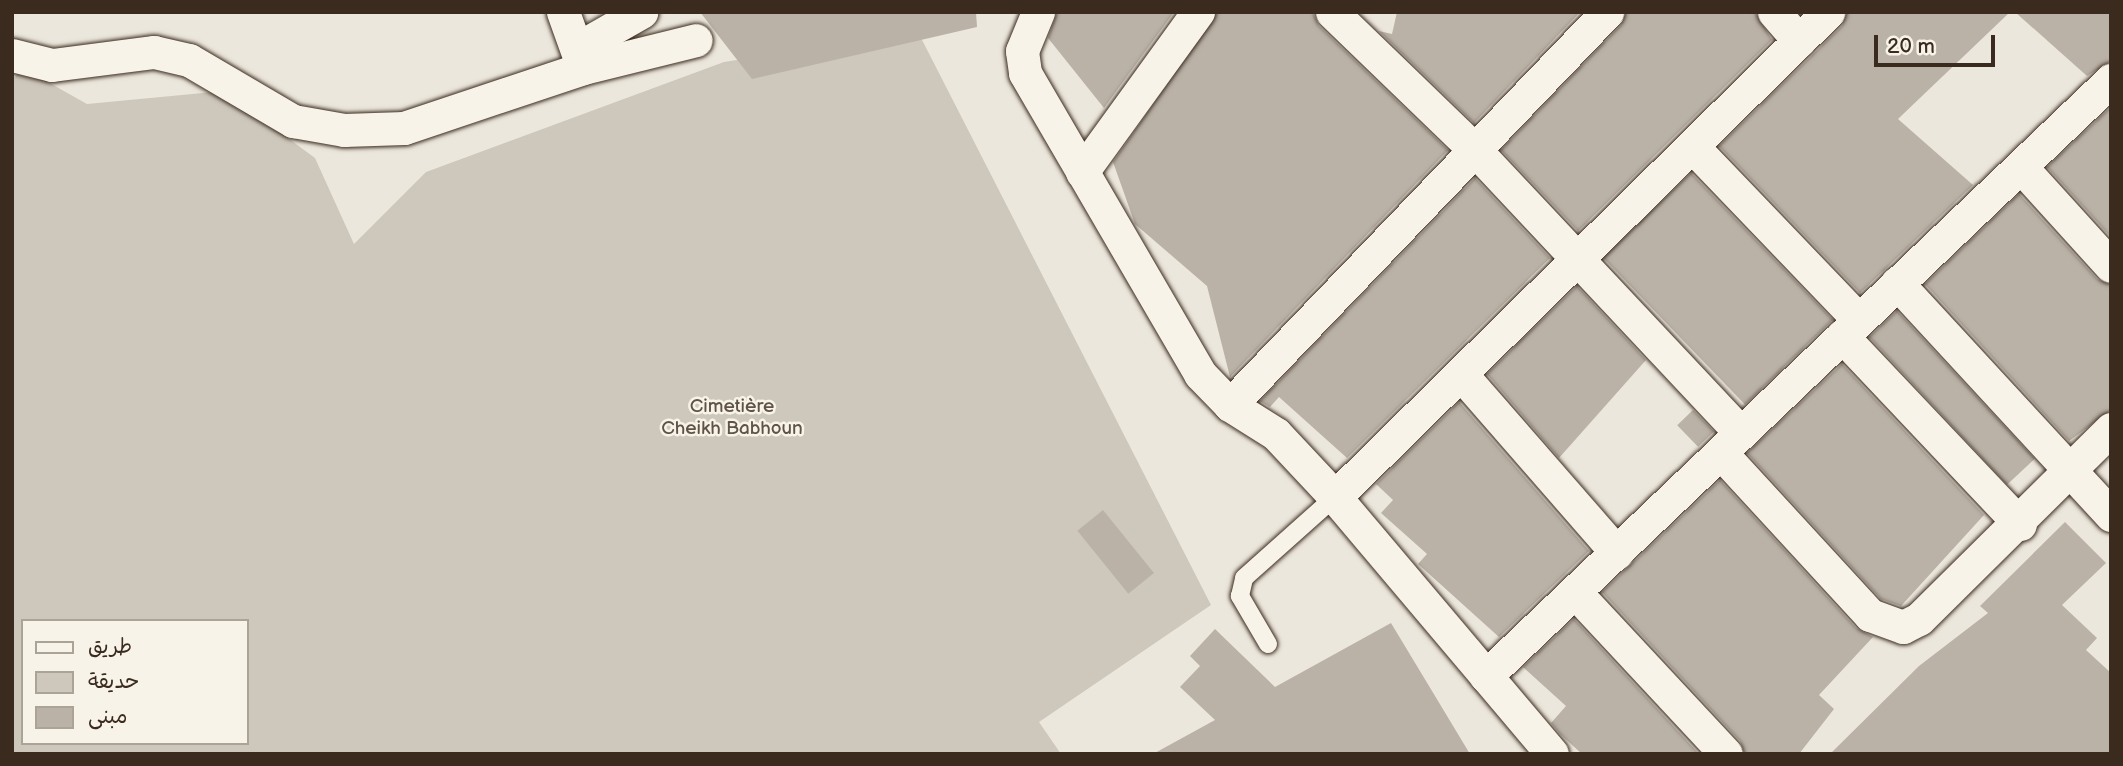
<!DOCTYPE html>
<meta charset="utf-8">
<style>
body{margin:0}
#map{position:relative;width:2123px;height:766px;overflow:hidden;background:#ece7dc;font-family:"Balsamiq Sans","Playpen Sans Arabic",sans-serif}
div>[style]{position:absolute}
.green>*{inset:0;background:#cec8bc}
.building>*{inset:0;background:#bab2a7;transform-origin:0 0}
.roads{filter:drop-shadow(0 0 2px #3b2a1e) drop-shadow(0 0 2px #3b2a1e)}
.lane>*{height:18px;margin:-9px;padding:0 9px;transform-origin:9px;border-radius:9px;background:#f7f3e8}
.street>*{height:33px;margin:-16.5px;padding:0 16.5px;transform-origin:16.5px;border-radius:16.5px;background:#f7f3e8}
span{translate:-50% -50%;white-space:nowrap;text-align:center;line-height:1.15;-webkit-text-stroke:5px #f7f3e8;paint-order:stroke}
.park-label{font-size:19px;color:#605246}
.frame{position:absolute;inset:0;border:14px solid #3b2a1e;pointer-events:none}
.legend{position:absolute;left:21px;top:619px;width:228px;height:126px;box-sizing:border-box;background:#f7f3e8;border:2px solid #aca397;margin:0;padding:9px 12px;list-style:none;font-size:21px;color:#3b2a1e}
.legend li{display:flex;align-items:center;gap:14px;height:35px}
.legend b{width:35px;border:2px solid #aca397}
.scale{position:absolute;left:1874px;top:35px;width:121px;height:32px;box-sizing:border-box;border:4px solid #3b2a1e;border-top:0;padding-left:9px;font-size:21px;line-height:24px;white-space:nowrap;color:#3b2a1e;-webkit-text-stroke:5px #f7f3e8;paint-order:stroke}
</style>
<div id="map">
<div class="green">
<i style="clip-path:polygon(evenodd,918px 32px,1211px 605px,1039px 722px,1061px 754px,12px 754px,12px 80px,23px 68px,87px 104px,224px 91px,315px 158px,354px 244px,426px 172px,724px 62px,918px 32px,23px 621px,247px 621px,247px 743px,23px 743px,23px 621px)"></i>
</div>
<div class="building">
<i style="clip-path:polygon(700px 12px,976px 12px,977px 27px,752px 79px)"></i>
<i style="clip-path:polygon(1057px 12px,1174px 12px,1104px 108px,1048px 38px)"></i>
<i style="clip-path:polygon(1217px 12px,1313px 13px,1319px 26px,1448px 150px,1230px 377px,1207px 286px,1135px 224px,1113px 162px)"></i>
<i style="clip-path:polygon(1397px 12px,1580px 12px,1474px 123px,1379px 31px,1392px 34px)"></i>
<i style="clip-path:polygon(1626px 12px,1755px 12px,1772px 40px,1578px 231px,1501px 150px,1621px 25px)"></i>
<i style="clip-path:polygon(1847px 12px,2010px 12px,1898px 119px,1973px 185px,1860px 293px,1719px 146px,1842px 26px)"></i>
<i style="clip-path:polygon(2015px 12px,2111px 12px,2111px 61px,2087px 76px)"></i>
<i style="clip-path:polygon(2111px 107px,2111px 237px,2047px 167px)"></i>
<i style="left:1691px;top:173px;width:204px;height:122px;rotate:46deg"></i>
<i style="clip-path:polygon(1475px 178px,1550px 258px,1347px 458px,1279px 397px,1270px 407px,1260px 401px)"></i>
<i style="clip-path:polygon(2019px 194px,2097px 279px,2111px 285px,2111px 410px,2069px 441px,1925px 284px)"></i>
<i style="clip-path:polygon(1577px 286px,1646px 360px,1559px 458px,1487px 374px)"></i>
<i style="left:1897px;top:311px;width:202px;height:38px;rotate:47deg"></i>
<i style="clip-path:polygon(1842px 364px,1984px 515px,1901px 606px,1881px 599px,1747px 453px)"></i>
<i style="clip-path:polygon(1459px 402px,1589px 551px,1499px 637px,1418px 564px,1427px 554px,1381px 513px,1393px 500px,1376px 484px)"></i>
<i style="left:1693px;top:410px;width:30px;height:22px;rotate:46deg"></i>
<i style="clip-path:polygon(1720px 480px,1856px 628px,1873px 637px,1819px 695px,1834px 709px,1799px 754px,1745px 754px,1740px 741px,1602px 592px)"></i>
<i style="left:1103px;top:510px;width:81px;height:33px;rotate:51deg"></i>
<i style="clip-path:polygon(2065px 522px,2106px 563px,2062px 605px,2097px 638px,2086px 650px,2111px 673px,2111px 754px,1830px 754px,1919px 666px,1988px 613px,1980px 606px)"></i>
<i style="clip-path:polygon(1574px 619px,1699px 754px,1582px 754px,1560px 734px,1551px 723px,1566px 706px,1523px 667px)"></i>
<i style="clip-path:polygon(1391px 623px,1470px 754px,1153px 754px,1215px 720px,1180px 687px,1200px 666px,1190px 656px,1215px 629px,1275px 687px)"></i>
</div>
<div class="roads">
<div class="lane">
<i style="left:1268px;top:644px;width:56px;rotate:-120.3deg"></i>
<i style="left:1240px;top:596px;width:18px;rotate:-77deg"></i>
<i style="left:1244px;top:578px;width:122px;rotate:-41.7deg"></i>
</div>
<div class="street">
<i style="left:563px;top:12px;width:59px;rotate:70.3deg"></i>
<i style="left:1038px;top:12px;width:42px;rotate:112.3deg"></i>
<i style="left:1022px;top:51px;width:22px;rotate:82deg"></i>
<i style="left:1025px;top:73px;width:348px;rotate:59.8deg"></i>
<i style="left:1200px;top:374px;width:43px;rotate:45.9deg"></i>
<i style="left:1230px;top:405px;width:54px;rotate:32.2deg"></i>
<i style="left:1276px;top:434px;width:86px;rotate:46.9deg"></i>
<i style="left:1335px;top:497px;width:336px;rotate:49.8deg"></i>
<i style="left:1332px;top:12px;width:200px;rotate:44deg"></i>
<i style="left:1476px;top:151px;width:386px;rotate:46.8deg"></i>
<i style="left:1774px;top:12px;width:38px;rotate:49deg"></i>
<i style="left:578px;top:48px;width:73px;rotate:-29.7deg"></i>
<i style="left:12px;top:55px;width:41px;rotate:14deg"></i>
<i style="left:52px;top:65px;width:103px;rotate:-7.3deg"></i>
<i style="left:154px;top:52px;width:36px;rotate:13deg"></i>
<i style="left:189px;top:60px;width:121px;rotate:30.4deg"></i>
<i style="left:293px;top:121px;width:52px;rotate:10deg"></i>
<i style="left:344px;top:130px;width:60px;rotate:-1.9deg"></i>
<i style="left:404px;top:128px;width:189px;rotate:-18.5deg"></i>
<i style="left:583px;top:68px;width:116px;rotate:-13.9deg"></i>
<i style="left:1692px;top:146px;width:241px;rotate:46.2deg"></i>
<i style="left:2022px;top:168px;width:132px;rotate:47.8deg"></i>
<i style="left:1082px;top:172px;width:198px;rotate:-54.1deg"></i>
<i style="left:1897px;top:283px;width:316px;rotate:47.3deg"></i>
<i style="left:1842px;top:336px;width:259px;rotate:46.6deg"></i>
<i style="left:1461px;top:374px;width:237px;rotate:48.9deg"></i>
<i style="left:1230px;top:405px;width:545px;rotate:-46.19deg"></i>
<i style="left:1721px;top:453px;width:220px;rotate:47.4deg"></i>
<i style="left:1870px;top:615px;width:35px;rotate:20deg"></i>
<i style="left:1903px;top:627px;width:18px;rotate:-27deg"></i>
<i style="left:1919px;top:619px;width:270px;rotate:-44.7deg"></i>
<i style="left:1335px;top:497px;width:692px;rotate:-44.53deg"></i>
<i style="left:1575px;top:592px;width:221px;rotate:47deg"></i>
<i style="left:1486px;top:676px;width:864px;rotate:-43.64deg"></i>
</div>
</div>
<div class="park-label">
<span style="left:732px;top:418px">Cimetière<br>Cheikh Babhoun</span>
</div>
<div class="frame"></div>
<ul class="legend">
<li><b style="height:9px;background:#f7f3e8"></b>طريق</li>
<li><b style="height:19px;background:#cec8bc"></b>حديقة</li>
<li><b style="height:19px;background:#bab2a7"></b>مبنى</li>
</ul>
<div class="scale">20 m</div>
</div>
